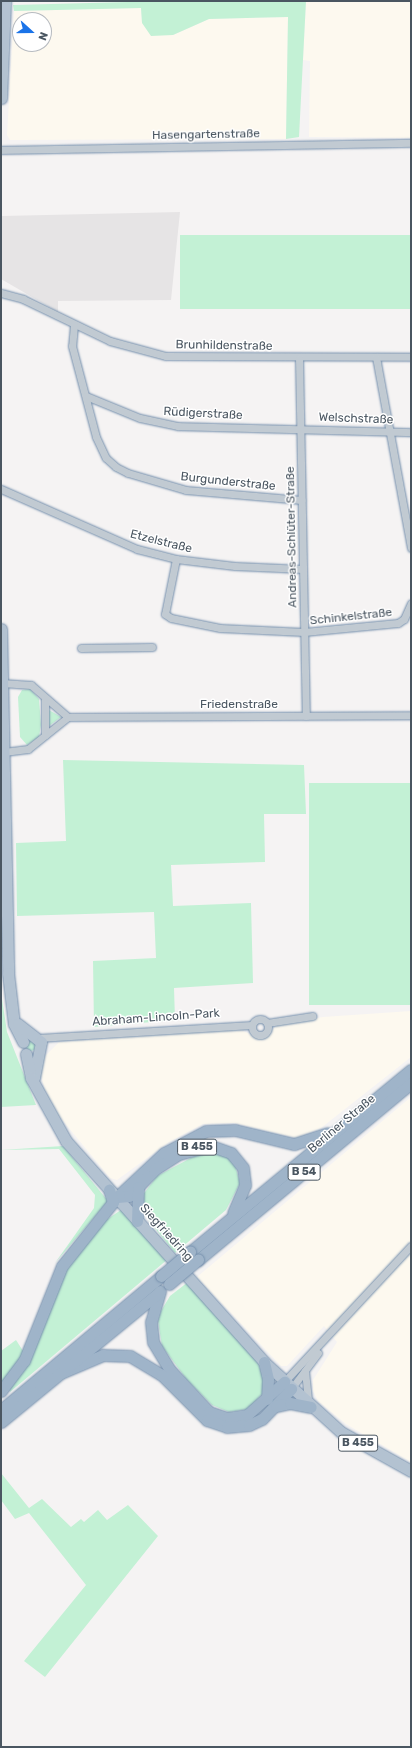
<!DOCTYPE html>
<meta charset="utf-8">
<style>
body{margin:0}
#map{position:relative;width:412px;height:1748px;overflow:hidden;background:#f5f3f3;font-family:Rubik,sans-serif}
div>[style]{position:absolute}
.commercial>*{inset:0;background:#fdf9ef}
.education>*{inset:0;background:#e6e4e5}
.green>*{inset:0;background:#c3f1d5;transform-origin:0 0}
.round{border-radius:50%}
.roads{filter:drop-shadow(0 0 1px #7690ad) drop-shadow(0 0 1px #7690ad)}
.minor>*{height:7px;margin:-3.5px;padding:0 3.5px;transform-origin:3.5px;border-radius:3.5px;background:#c1cad2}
.minor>.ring{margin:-3.5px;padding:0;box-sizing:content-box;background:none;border:7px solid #c1cad2;border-radius:50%}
.primary>*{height:11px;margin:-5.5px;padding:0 5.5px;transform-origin:5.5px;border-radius:5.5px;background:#b3c2d1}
.trunk>*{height:11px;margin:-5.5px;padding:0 5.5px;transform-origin:5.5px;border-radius:5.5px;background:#9fb4c9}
.bridges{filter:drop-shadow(0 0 1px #7690ad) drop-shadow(0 0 1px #7690ad)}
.trunk-bridge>*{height:11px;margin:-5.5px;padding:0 5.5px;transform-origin:5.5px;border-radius:5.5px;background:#9fb4c9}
span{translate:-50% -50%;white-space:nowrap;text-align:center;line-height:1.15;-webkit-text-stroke:3px #fff;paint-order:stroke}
.shield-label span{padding:1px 3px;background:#fff;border:1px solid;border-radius:3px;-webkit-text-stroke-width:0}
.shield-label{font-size:11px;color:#4a5661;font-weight:700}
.street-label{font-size:12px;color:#4a5661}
.frame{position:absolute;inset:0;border:2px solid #4a5661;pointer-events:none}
.north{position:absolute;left:12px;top:12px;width:40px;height:40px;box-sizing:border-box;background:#fff;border:1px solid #b7bbc0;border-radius:50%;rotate:111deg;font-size:11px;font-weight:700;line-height:16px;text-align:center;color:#4a5661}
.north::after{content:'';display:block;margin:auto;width:14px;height:18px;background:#1a73e8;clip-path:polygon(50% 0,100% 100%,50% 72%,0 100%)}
</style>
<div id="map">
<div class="commercial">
<i style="clip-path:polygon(306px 1px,411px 1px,411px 138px,309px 137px,310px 61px,303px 60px)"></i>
<i style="clip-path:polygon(evenodd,141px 8px,142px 23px,173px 35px,209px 19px,288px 17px,286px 139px,10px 140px,7px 135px,14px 11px,141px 8px,20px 20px,44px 20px,44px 44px,20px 44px,20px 20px)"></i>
<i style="clip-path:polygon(411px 1011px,411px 1057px,321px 1128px,296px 1138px,234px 1123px,203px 1124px,169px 1142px,117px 1180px,110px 1178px,59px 1116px,45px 1090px,40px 1072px,45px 1056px,59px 1042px,239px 1029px,260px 1039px,267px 1037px,277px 1025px,323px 1017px)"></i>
<i style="clip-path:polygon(411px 1097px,411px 1462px,346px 1424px,318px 1401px,313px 1391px,313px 1380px,337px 1342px,324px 1326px,287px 1366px,281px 1366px,197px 1277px)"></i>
</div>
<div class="education">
<i style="clip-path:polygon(180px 212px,171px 300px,58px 301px,58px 312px,1px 279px,2px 216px)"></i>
</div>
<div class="green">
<i style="clip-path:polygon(166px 1px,306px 1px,299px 137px,286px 139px,288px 17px,209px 19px,173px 35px,151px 36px,142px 23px,141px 8px,14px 11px,13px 5px)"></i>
<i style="left:411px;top:235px;width:74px;height:231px;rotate:90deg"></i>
<i style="clip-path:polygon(30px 689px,39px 699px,41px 725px,39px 737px,27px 745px,20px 737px,18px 697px,22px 690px)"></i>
<i style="clip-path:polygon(49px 710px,61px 717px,49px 726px,48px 726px)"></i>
<i style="clip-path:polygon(63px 760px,304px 765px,306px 814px,264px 814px,265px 862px,171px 865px,173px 906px,251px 903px,253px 983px,174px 988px,175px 1020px,94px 1027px,93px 961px,156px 958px,154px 912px,17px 916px,16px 843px,66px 841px)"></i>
<i style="left:411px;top:783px;width:222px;height:102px;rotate:90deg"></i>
<i style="clip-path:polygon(1px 992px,7px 1032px,36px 1105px,1px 1107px)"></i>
<i class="round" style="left:26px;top:1041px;width:10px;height:10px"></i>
<i style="clip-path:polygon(63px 1146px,108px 1201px,55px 1263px,94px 1208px,95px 1195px,59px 1149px,1px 1150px)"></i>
<i style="clip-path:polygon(204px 1151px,217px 1152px,234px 1161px,240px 1183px,226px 1210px,175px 1253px,149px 1221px,142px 1207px,142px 1196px,157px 1176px)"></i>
<i style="clip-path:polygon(121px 1210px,168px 1259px,10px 1392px,9px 1389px,65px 1269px,97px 1226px)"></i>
<i style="clip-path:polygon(188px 1282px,258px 1363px,264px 1380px,262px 1394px,248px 1409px,229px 1412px,212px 1405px,187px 1380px,162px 1346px,158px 1321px,161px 1311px,170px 1296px)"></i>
<i style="clip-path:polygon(16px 1340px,25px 1354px,1px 1388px,1px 1351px)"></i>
<i style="clip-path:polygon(1px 1473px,29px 1508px,42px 1499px,71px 1527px,81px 1519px,84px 1522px,98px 1510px,107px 1520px,128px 1505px,158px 1536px,45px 1677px,24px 1661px,86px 1585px,29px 1513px,15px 1519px,1px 1500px)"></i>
</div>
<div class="roads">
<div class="minor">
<i style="left:1px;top:150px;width:410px;rotate:-1deg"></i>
<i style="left:1px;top:293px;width:23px;rotate:15deg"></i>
<i style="left:23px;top:299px;width:97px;rotate:25.8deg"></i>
<i style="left:110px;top:341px;width:58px;rotate:15deg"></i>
<i style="left:166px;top:356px;width:245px;rotate:0.2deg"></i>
<i style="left:74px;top:325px;width:21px;rotate:95deg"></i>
<i style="left:72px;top:346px;width:94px;rotate:75.2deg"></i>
<i style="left:96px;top:437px;width:23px;rotate:65deg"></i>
<i style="left:106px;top:458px;width:13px;rotate:42deg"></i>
<i style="left:116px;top:467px;width:13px;rotate:27deg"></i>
<i style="left:128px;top:473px;width:60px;rotate:16.3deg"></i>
<i style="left:186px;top:490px;width:116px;rotate:4.9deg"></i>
<i style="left:376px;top:357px;width:194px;rotate:79.6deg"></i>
<i style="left:299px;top:358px;width:358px;rotate:88.9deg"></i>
<i style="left:86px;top:396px;width:58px;rotate:22.2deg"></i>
<i style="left:140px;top:418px;width:39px;rotate:12deg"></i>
<i style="left:178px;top:426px;width:233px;rotate:1.5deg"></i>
<i style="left:1px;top:489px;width:149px;rotate:23.8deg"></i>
<i style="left:137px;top:549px;width:40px;rotate:14.4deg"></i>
<i style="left:176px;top:559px;width:59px;rotate:6.8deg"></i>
<i style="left:235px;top:566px;width:68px;rotate:2.5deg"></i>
<i style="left:176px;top:559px;width:56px;rotate:101.3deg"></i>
<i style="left:165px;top:614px;width:7px;rotate:34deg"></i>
<i style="left:171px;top:618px;width:50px;rotate:11.5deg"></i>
<i style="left:220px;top:628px;width:84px;rotate:2.7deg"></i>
<i style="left:304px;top:632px;width:94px;rotate:-5.5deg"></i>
<i style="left:398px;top:623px;width:7px;rotate:-34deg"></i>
<i style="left:404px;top:619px;width:17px;rotate:-66deg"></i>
<i style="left:81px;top:648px;width:71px;rotate:-0.8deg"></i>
<i style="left:2px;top:683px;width:29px;rotate:4deg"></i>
<i style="left:31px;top:685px;width:49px;rotate:40.9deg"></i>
<i style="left:45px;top:735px;width:36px;rotate:-90deg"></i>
<i style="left:4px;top:752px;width:24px;rotate:-7deg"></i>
<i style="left:28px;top:749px;width:51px;rotate:-38.7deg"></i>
<i style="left:68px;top:717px;width:343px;rotate:-0.3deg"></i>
<i class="ring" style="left:252px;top:1019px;width:9px;height:9px"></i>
<i style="left:267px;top:1023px;width:46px;rotate:-8.8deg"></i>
<i style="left:38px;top:1038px;width:214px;rotate:-3.5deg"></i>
<i style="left:305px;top:1371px;width:30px;rotate:84deg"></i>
<i style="left:284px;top:1382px;width:186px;rotate:-47deg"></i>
<i style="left:291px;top:1389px;width:45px;rotate:-53.1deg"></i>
</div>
<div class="primary">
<i style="left:1px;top:98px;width:97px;rotate:-87.6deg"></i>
<i style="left:1px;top:629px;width:344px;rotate:88.8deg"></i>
<i style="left:8px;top:973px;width:51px;rotate:83.3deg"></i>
<i style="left:14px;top:1024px;width:20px;rotate:63deg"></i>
<i style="left:18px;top:1024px;width:29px;rotate:38deg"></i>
<i style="left:41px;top:1042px;width:36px;rotate:101deg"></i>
<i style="left:26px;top:1054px;width:25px;rotate:78deg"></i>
<i style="left:31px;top:1078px;width:72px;rotate:60.9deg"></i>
<i style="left:66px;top:1141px;width:297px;rotate:48.1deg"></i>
<i style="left:264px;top:1362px;width:104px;rotate:42.3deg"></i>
<i style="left:341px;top:1432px;width:80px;rotate:29.1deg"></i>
</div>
<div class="trunk">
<i style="left:117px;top:1197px;width:64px;rotate:-43.1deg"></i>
<i style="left:164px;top:1153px;width:47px;rotate:-27.6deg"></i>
<i style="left:206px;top:1131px;width:29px;rotate:-2deg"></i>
<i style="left:235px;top:1130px;width:61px;rotate:13.3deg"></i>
<i style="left:294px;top:1144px;width:35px;rotate:-18deg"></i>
<i style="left:117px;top:1197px;width:12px;rotate:-5deg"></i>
<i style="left:129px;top:1196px;width:36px;rotate:-46deg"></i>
<i style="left:154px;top:1170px;width:30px;rotate:-33deg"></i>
<i style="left:179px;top:1154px;width:33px;rotate:-14deg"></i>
<i style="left:211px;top:1146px;width:21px;rotate:19deg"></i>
<i style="left:231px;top:1153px;width:19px;rotate:51deg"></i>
<i style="left:243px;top:1168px;width:17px;rotate:83deg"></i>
<i style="left:245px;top:1185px;width:30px;rotate:113deg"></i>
<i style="left:137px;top:1221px;width:34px;rotate:-88deg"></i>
<i style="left:190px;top:1252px;width:286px;rotate:-39.5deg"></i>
<i style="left:198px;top:1260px;width:277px;rotate:-39.7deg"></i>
<i style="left:160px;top:1291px;width:32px;rotate:106deg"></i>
<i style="left:151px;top:1322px;width:20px;rotate:84deg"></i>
<i style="left:153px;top:1342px;width:33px;rotate:59deg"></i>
<i style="left:170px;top:1370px;width:57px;rotate:47.1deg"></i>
<i style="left:209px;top:1412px;width:19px;rotate:18deg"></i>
<i style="left:227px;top:1418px;width:20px;rotate:-9deg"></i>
<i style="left:247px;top:1415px;width:50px;rotate:-41.7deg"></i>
<i style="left:264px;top:1362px;width:18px;rotate:77deg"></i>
<i style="left:268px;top:1380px;width:19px;rotate:93deg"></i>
<i style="left:61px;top:1373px;width:46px;rotate:-23.2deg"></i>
<i style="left:103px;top:1355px;width:27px;rotate:2deg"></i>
<i style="left:130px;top:1356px;width:37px;rotate:31deg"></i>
<i style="left:162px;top:1375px;width:64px;rotate:45deg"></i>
<i style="left:207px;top:1420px;width:21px;rotate:19deg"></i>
<i style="left:227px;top:1427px;width:22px;rotate:-5deg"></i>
<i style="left:249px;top:1425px;width:14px;rotate:-25deg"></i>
<i style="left:262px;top:1419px;width:42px;rotate:-46deg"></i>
<i style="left:1px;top:1391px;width:38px;rotate:-53deg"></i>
<i style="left:24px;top:1361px;width:102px;rotate:-68.2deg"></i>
<i style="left:62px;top:1266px;width:82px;rotate:-51.4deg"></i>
<i style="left:113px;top:1202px;width:13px;rotate:-108deg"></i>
<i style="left:276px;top:1406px;width:14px;rotate:-12deg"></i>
<i style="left:290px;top:1403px;width:21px;rotate:11deg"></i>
<i style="left:1px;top:1410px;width:209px;rotate:-39.9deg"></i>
<i style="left:1px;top:1422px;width:205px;rotate:-39.4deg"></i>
</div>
</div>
<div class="bridges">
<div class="trunk-bridge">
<i style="left:161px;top:1276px;width:38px;rotate:-40deg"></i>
<i style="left:169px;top:1284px;width:38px;rotate:-40deg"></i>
</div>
</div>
<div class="shield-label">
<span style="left:197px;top:1147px">B 455</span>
<span style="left:304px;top:1172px">B 54</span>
<span style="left:358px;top:1443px">B 455</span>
</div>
<div class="street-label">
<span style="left:206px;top:135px;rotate:-1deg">Hasengartenstraße</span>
<span style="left:224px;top:346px;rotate:1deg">Brunhildenstraße</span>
<span style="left:203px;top:414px;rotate:3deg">Rüdigerstraße</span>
<span style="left:356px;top:419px;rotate:2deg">Welschstraße</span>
<span style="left:228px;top:482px;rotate:6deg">Burgunderstraße</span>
<span style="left:292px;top:537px;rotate:-91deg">Andreas-Schlüter-Straße</span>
<span style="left:161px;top:542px;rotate:14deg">Etzelstraße</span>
<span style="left:351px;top:617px;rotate:-6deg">Schinkelstraße</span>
<span style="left:239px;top:705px">Friedenstraße</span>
<span style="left:156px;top:1018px;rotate:-4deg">Abraham-Lincoln-Park</span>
<span style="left:342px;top:1124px;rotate:-40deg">Berliner Straße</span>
<span style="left:166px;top:1233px;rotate:48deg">Siegfriedring</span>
</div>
<div class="frame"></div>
<div class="north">N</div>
</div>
